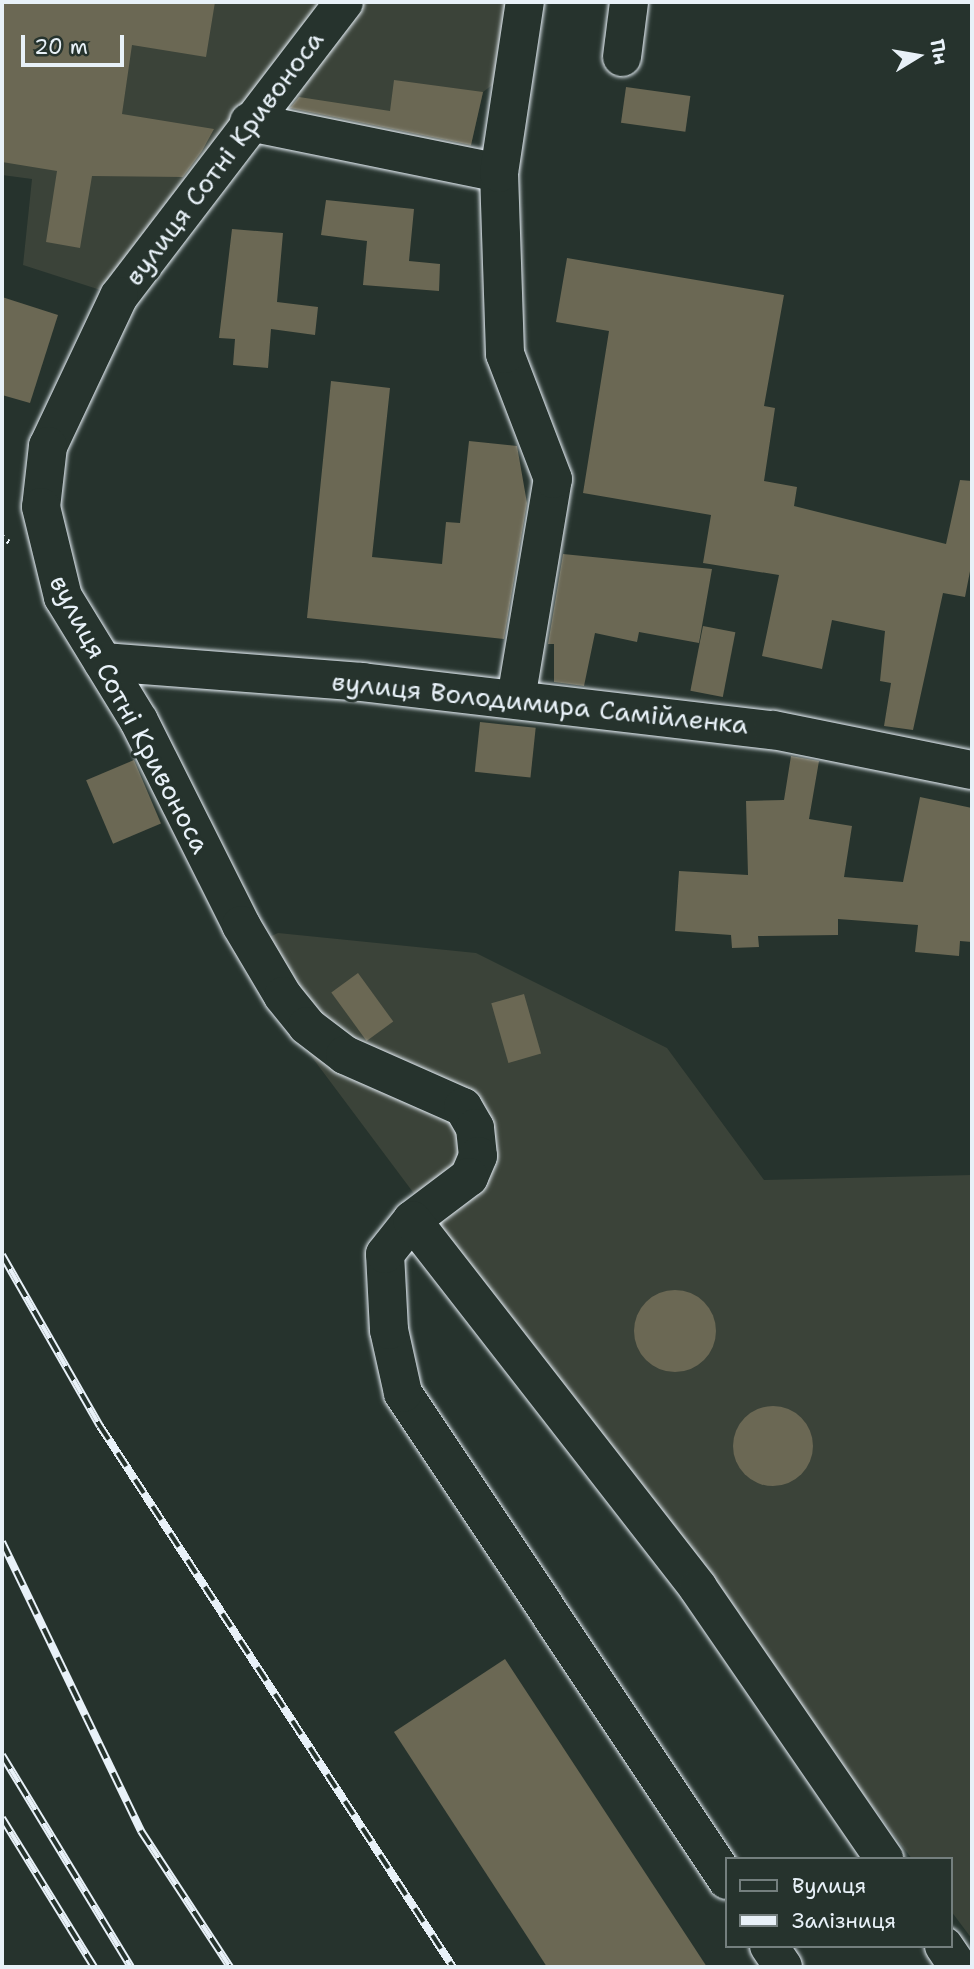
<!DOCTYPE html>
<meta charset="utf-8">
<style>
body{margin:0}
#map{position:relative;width:974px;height:1969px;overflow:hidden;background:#26332d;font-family:"Shantell Sans",sans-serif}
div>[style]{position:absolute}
.built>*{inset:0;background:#3b4339}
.building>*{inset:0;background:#6b6854;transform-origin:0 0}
.round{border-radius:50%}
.path>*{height:4.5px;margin-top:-2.25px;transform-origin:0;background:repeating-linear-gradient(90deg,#e8f1f8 0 2px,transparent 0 7px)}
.roads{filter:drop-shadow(0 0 2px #e8f1f8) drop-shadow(0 0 2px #e8f1f8)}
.minor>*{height:38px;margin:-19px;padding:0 19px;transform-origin:19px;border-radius:19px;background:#26332d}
.rail>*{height:8px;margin-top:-4px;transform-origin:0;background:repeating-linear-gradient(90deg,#26332d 0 16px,#e8f1f8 0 32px);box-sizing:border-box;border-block:2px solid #e8f1f8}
span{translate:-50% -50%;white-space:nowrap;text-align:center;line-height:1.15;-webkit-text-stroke:6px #26332d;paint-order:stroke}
.street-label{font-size:26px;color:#e8f1f8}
.frame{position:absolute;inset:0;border:4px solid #e8f1f8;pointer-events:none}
.legend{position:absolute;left:725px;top:1857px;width:228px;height:91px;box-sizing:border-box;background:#26332d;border:2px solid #747f7e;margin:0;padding:9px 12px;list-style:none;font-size:21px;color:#e8f1f8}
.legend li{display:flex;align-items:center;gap:14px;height:35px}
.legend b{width:35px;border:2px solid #747f7e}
.north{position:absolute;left:883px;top:21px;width:70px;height:70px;-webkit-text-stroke:5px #26332d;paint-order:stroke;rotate:79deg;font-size:19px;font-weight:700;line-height:28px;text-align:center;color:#e8f1f8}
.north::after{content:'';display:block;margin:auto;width:24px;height:32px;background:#e8f1f8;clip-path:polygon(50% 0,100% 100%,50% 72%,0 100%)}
.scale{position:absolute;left:21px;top:35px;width:103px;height:32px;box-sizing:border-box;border:4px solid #e8f1f8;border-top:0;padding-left:9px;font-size:21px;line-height:24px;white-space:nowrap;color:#e8f1f8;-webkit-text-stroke:5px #26332d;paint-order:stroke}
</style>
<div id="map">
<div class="built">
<i style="clip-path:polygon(2px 2px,508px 2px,495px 83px,483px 92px,469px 154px,266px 128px,119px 296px,23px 265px,32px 179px,2px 175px)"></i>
<i style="clip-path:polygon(278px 933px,476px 953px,667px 1048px,764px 1180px,972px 1175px,972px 1939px,951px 1911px,951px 1859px,912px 1859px,234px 953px)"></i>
</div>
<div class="building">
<i style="clip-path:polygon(2px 2px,215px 2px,206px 57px,132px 45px,122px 114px,214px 129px,202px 151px,183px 177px,92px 176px,80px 248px,46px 242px,57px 171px,2px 162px)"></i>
<i style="clip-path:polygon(394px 80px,483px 92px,471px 145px,290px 108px,299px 97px,390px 111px)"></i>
<i style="left:626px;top:87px;width:65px;height:36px;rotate:8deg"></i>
<i style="clip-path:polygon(326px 200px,414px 209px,409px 261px,440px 264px,439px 291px,363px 285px,367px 241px,321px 235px)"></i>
<i style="clip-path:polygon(232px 229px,283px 233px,277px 302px,318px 307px,315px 335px,271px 329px,268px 368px,233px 365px,235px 339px,219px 338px)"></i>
<i style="clip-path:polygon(567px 258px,784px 295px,764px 406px,775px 408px,764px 481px,797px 487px,794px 506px,946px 544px,960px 480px,972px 481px,972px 561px,965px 597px,943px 593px,913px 730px,884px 726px,891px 683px,880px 681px,885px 631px,832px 620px,822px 669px,762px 656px,779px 575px,703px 563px,711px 515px,583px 493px,609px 331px,556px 322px)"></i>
<i style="clip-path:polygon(2px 297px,58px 315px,30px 403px,2px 395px)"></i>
<i style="clip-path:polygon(331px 381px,390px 388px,372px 557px,442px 564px,446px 522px,460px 523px,469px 441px,517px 446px,527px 503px,504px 639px,307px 618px)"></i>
<i style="clip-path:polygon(563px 554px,712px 569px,699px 643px,639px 632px,637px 642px,595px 633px,584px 686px,554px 682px,554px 644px,548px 644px)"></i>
<i style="left:703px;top:626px;width:33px;height:66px;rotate:11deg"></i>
<i style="left:480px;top:722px;width:56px;height:50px;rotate:6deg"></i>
<i style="clip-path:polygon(791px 756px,819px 761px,809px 819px,852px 826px,844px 877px,903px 882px,920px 797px,972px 808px,972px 942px,960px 941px,959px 956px,915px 952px,918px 925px,838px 919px,838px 935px,758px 936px,759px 947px,732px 948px,731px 935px,675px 931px,679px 871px,748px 875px,746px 801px,784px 800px)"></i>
<i style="left:134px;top:760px;width:69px;height:52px;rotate:67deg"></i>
<i style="left:358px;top:973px;width:60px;height:33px;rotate:54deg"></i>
<i style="left:524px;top:994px;width:62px;height:34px;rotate:74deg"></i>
<i class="round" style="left:634px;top:1290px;width:82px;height:82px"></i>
<i class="round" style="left:733px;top:1406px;width:80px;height:80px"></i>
<i style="clip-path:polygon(505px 1659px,707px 1967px,547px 1967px,394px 1732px)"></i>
</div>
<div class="path">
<i style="left:2px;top:536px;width:13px;rotate:39deg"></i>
</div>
<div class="roads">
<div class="minor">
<i style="left:344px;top:2px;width:370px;rotate:127.4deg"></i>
<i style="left:119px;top:296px;width:166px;rotate:115.3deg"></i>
<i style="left:48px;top:446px;width:61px;rotate:96.5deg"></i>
<i style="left:41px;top:507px;width:93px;rotate:76.3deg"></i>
<i style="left:63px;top:597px;width:145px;rotate:58.5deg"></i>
<i style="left:139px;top:721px;width:228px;rotate:63.4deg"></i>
<i style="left:241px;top:925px;width:82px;rotate:59.4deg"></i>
<i style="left:283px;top:996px;width:38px;rotate:51deg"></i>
<i style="left:307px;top:1026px;width:48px;rotate:37.3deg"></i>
<i style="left:345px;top:1055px;width:129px;rotate:23.8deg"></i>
<i style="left:463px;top:1107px;width:24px;rotate:60deg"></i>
<i style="left:475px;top:1128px;width:28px;rotate:84deg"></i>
<i style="left:478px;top:1156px;width:23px;rotate:113deg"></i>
<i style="left:469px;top:1177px;width:71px;rotate:143deg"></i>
<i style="left:622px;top:57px;width:55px;rotate:-82.7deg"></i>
<i style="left:249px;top:122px;width:255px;rotate:11.5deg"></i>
<i style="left:103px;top:662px;width:260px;rotate:4.4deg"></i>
<i style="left:362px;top:682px;width:414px;rotate:6.7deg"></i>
<i style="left:773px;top:730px;width:203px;rotate:11.4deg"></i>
<i style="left:516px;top:699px;width:223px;rotate:-80.5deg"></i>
<i style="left:553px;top:479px;width:134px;rotate:-111deg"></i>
<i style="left:505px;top:354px;width:181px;rotate:-91.9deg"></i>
<i style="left:499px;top:173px;width:173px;rotate:-81.4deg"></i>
<i style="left:727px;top:1880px;width:585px;rotate:-123.64deg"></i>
<i style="left:403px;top:1393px;width:65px;rotate:-102.5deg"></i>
<i style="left:389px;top:1330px;width:76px;rotate:-93deg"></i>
<i style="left:385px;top:1254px;width:43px;rotate:-51.5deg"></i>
<i style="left:412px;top:1220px;width:466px;rotate:52.1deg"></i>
<i style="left:698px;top:1588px;width:329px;rotate:55.5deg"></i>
<i style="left:769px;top:1946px;width:25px;rotate:56deg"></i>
<i style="left:944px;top:1946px;width:25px;rotate:56deg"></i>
</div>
</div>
<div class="rail">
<i style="left:2px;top:1255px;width:197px;rotate:60.2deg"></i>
<i style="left:100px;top:1426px;width:646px;rotate:56.88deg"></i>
<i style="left:2px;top:1542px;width:321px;rotate:64.3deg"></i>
<i style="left:141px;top:1831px;width:163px;rotate:56.8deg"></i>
<i style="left:2px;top:1755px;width:248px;rotate:58.7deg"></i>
<i style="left:2px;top:1818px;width:175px;rotate:58.3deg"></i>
</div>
<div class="street-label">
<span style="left:224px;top:158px;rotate:-53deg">вулиця Сотні Кривоноса</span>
<span style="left:540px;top:703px;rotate:6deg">вулиця Володимира Самійленка</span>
<span style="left:130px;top:714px;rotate:62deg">вулиця Сотні Кривоноса</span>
</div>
<div class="frame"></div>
<ul class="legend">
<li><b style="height:9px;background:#26332d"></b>Вулиця</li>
<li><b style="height:9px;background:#e8f1f8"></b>Залізниця</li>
</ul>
<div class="north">Пн</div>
<div class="scale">20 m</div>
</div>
